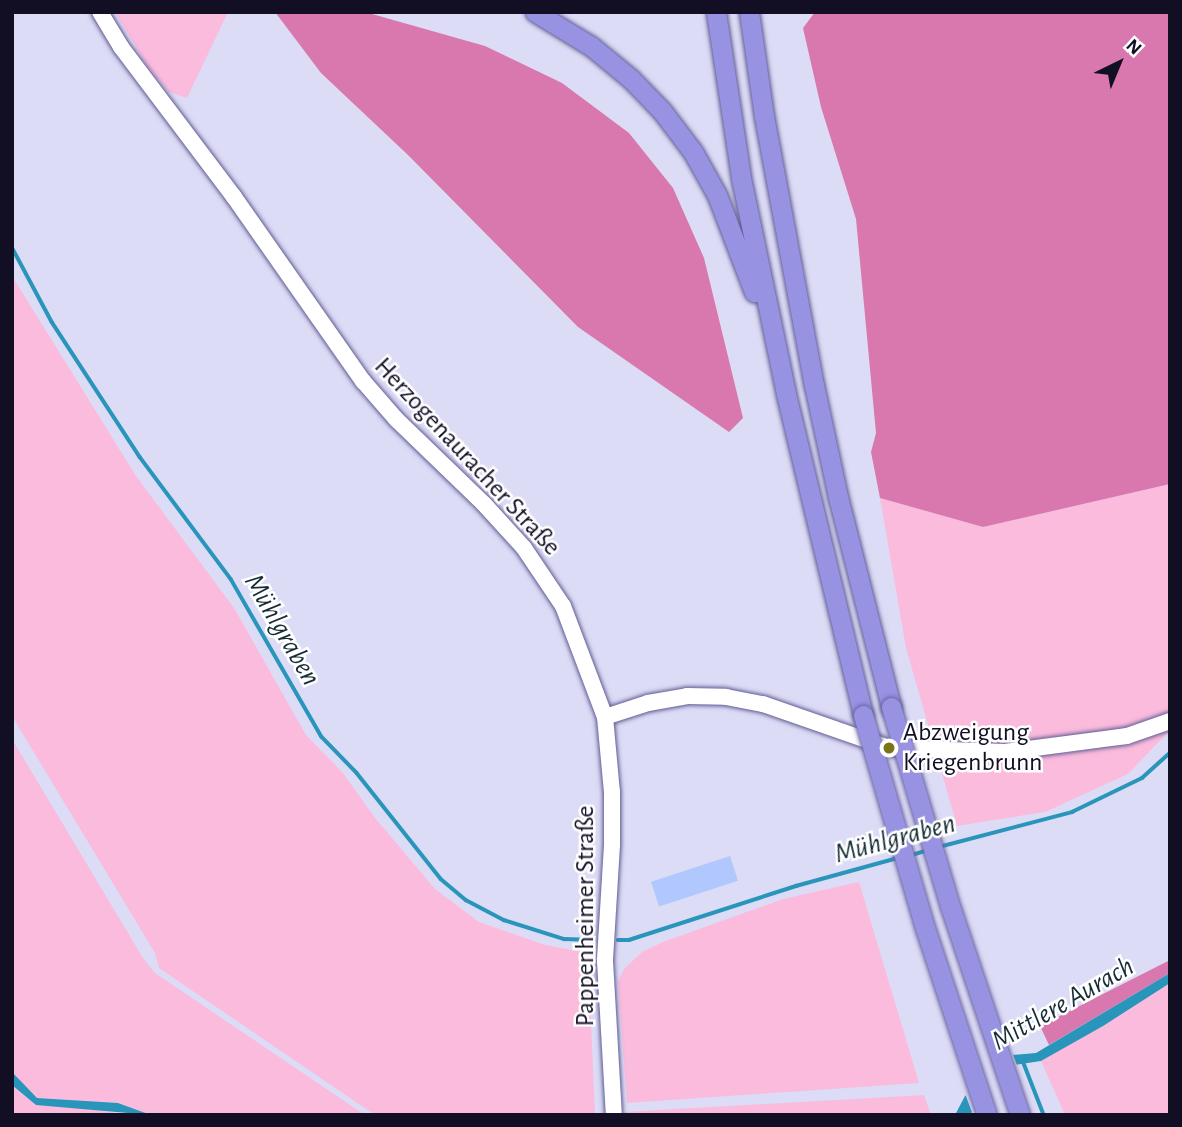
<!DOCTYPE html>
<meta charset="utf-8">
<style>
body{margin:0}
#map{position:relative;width:1182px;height:1127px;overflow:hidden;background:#dcdcf6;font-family:"Alegreya Sans",sans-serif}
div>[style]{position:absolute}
.green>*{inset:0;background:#fbbbdd}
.forest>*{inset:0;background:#d878ae}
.water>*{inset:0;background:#2995bb}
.pier>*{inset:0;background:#dcdcf6}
.stream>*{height:3.5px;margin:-1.75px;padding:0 1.75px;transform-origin:1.75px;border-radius:1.75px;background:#2995bb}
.building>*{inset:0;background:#b1c8ff;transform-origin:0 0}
.roads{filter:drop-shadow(0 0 2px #605c94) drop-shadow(0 0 2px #605c94)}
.secondary>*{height:16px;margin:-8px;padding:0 8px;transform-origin:8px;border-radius:8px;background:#fff}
.highway>*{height:19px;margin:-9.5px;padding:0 9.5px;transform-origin:9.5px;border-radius:9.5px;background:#9892e3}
.bridges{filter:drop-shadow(0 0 2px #6964a0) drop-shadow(0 0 2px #6964a0)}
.highway-bridge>*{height:19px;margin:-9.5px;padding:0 9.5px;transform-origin:9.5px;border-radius:9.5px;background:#9892e3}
.dots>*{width:19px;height:19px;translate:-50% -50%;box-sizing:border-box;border:4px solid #fff;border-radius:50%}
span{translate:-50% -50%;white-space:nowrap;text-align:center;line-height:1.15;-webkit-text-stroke:5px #fff;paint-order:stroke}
.street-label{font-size:26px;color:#120f25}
.poi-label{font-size:26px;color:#120f25}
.left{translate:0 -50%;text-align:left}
.water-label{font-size:28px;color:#162d36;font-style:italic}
.frame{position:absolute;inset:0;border:14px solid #120f25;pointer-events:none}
.north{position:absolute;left:1084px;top:28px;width:70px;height:70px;-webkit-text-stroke:5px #fff;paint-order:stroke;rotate:43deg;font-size:19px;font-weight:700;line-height:28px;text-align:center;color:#120f25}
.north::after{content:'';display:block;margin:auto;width:24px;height:32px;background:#120f25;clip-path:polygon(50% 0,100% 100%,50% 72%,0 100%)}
</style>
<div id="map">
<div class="green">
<i style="clip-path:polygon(115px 12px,228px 12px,187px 98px,169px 92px,148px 67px)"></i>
<i style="clip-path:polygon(12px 276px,136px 476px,234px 608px,306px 735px,343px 773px,375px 818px,435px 889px,479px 922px,545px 945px,588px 953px,595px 1115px,375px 1115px,159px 968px,155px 953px,12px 716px)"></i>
<i style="clip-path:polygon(1170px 484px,1170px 730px,1128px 774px,1045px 812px,957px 826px,906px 648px,880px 498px,983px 527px)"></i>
<i style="clip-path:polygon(12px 739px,143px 958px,155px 973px,365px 1115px,151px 1115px,118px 1103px,37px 1098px,31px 1093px,12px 1072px)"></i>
<i style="clip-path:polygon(859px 882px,919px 1083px,627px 1103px,618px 982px,624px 969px,642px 952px,663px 942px,783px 899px)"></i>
<i style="clip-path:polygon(1170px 983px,1170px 1115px,1065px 1115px,1041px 1061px)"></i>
<i style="clip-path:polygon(12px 1085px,36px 1105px,63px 1105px,132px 1115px,12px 1115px)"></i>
<i style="clip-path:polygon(924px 1095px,931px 1115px,620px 1115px,624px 1112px)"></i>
</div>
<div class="forest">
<i style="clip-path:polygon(275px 12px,365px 12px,485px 46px,562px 83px,629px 133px,673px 188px,704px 258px,743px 418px,729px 432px,578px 327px,408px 155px,321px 73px)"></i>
<i style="clip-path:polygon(815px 12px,1170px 12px,1170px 484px,983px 527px,880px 498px,871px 452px,876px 433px,856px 219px,821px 107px,803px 28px)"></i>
<i style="clip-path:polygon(1170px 960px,1170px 973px,1049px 1045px,1040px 1026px)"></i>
</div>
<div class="water">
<i style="clip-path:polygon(1170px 973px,1170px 983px,1103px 1026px,1041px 1061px,1015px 1065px,984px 1093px,970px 1115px,955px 1115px,965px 1096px,1012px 1055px,1036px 1053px)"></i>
<i style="clip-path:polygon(12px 1072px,37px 1098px,118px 1103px,151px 1115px,36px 1105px,12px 1085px)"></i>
</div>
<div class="pier">
<i style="clip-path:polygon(1012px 1052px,1018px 1068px,987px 1096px,973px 1115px,964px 1091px)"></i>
</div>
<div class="stream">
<i style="left:12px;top:247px;width:85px;rotate:61.9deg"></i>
<i style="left:52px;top:322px;width:161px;rotate:56.9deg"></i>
<i style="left:140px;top:457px;width:152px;rotate:53.3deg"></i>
<i style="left:231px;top:579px;width:182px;rotate:60.1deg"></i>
<i style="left:322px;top:737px;width:50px;rotate:45.8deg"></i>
<i style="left:357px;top:773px;width:135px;rotate:51.6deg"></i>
<i style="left:441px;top:879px;width:33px;rotate:40deg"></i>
<i style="left:466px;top:900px;width:43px;rotate:27.8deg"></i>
<i style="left:504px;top:920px;width:63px;rotate:17.6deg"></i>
<i style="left:564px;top:939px;width:30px;rotate:2deg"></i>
<i style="left:939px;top:847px;width:138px;rotate:-14.7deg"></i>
<i style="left:1072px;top:812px;width:78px;rotate:-25.9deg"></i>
<i style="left:1142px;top:778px;width:38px;rotate:-42deg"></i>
<i style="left:912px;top:855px;width:17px;rotate:-17deg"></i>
<i style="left:618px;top:940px;width:11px"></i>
<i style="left:629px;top:940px;width:176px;rotate:-17.9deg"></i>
<i style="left:796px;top:886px;width:106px;rotate:-15.4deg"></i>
<i style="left:1023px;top:1061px;width:58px;rotate:68.7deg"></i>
</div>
<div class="building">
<i style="left:730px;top:856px;width:26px;height:83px;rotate:72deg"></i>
</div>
<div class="roads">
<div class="secondary">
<i style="left:100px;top:12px;width:41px;rotate:59deg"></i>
<i style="left:121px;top:47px;width:188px;rotate:53deg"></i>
<i style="left:234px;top:197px;width:225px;rotate:55deg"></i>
<i style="left:363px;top:381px;width:50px;rotate:49deg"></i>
<i style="left:396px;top:419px;width:122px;rotate:44deg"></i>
<i style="left:484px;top:504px;width:59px;rotate:47.7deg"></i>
<i style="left:524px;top:548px;width:70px;rotate:56.1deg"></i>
<i style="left:563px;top:606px;width:119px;rotate:69.3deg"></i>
<i style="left:605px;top:717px;width:75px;rotate:84.7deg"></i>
<i style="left:612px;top:792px;width:53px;rotate:90deg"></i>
<i style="left:612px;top:845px;width:116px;rotate:93.5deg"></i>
<i style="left:605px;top:961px;width:154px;rotate:86.7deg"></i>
<i style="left:605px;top:717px;width:45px;rotate:-18deg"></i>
<i style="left:648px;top:703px;width:40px;rotate:-10deg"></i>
<i style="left:687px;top:696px;width:39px;rotate:1deg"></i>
<i style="left:726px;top:697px;width:38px;rotate:11deg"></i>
<i style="left:763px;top:704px;width:133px;rotate:19.2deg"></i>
<i style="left:889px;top:748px;width:116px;rotate:2deg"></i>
<i style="left:1005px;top:752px;width:123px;rotate:-7.5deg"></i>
<i style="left:1127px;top:736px;width:46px;rotate:-19.2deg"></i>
</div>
<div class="highway">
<i style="left:535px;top:12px;width:66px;rotate:31.3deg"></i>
<i style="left:591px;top:46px;width:52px;rotate:39.5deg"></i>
<i style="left:631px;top:79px;width:45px;rotate:45.9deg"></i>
<i style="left:662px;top:111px;width:51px;rotate:52.9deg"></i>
<i style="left:693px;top:152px;width:49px;rotate:60.8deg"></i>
<i style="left:717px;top:195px;width:104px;rotate:69.1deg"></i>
<i style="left:716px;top:12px;width:168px;rotate:81.4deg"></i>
<i style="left:741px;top:178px;width:221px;rotate:78.2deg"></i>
<i style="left:786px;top:394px;width:330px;rotate:76.5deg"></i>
<i style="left:749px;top:12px;width:105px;rotate:81.8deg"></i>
<i style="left:764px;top:116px;width:274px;rotate:79.5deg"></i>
<i style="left:814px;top:385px;width:115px;rotate:77.9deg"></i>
<i style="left:838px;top:497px;width:217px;rotate:75.8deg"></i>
</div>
</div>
<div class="bridges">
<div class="highway-bridge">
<i style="left:891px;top:707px;width:211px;rotate:73.5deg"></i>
<i style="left:951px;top:909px;width:217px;rotate:71.5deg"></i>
<i style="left:863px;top:715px;width:222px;rotate:73.8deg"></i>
<i style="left:925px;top:928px;width:197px;rotate:71.7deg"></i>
</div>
</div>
<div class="dots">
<i style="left:889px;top:748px;background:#7a7519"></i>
</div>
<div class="street-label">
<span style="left:467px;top:457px;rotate:47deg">Herzogenauracher Straße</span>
<span style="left:586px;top:916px;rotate:-90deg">Pappenheimer Straße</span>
</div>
<div class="poi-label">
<span class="left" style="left:903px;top:748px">Abzweigung<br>Kriegenbrunn</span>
</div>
<div class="water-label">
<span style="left:282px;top:630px;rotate:60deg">Mühlgraben</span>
<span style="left:895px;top:839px;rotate:-15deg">Mühlgraben</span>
<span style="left:1063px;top:1004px;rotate:-30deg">Mittlere Aurach</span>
</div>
<div class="frame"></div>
<div class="north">N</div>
</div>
